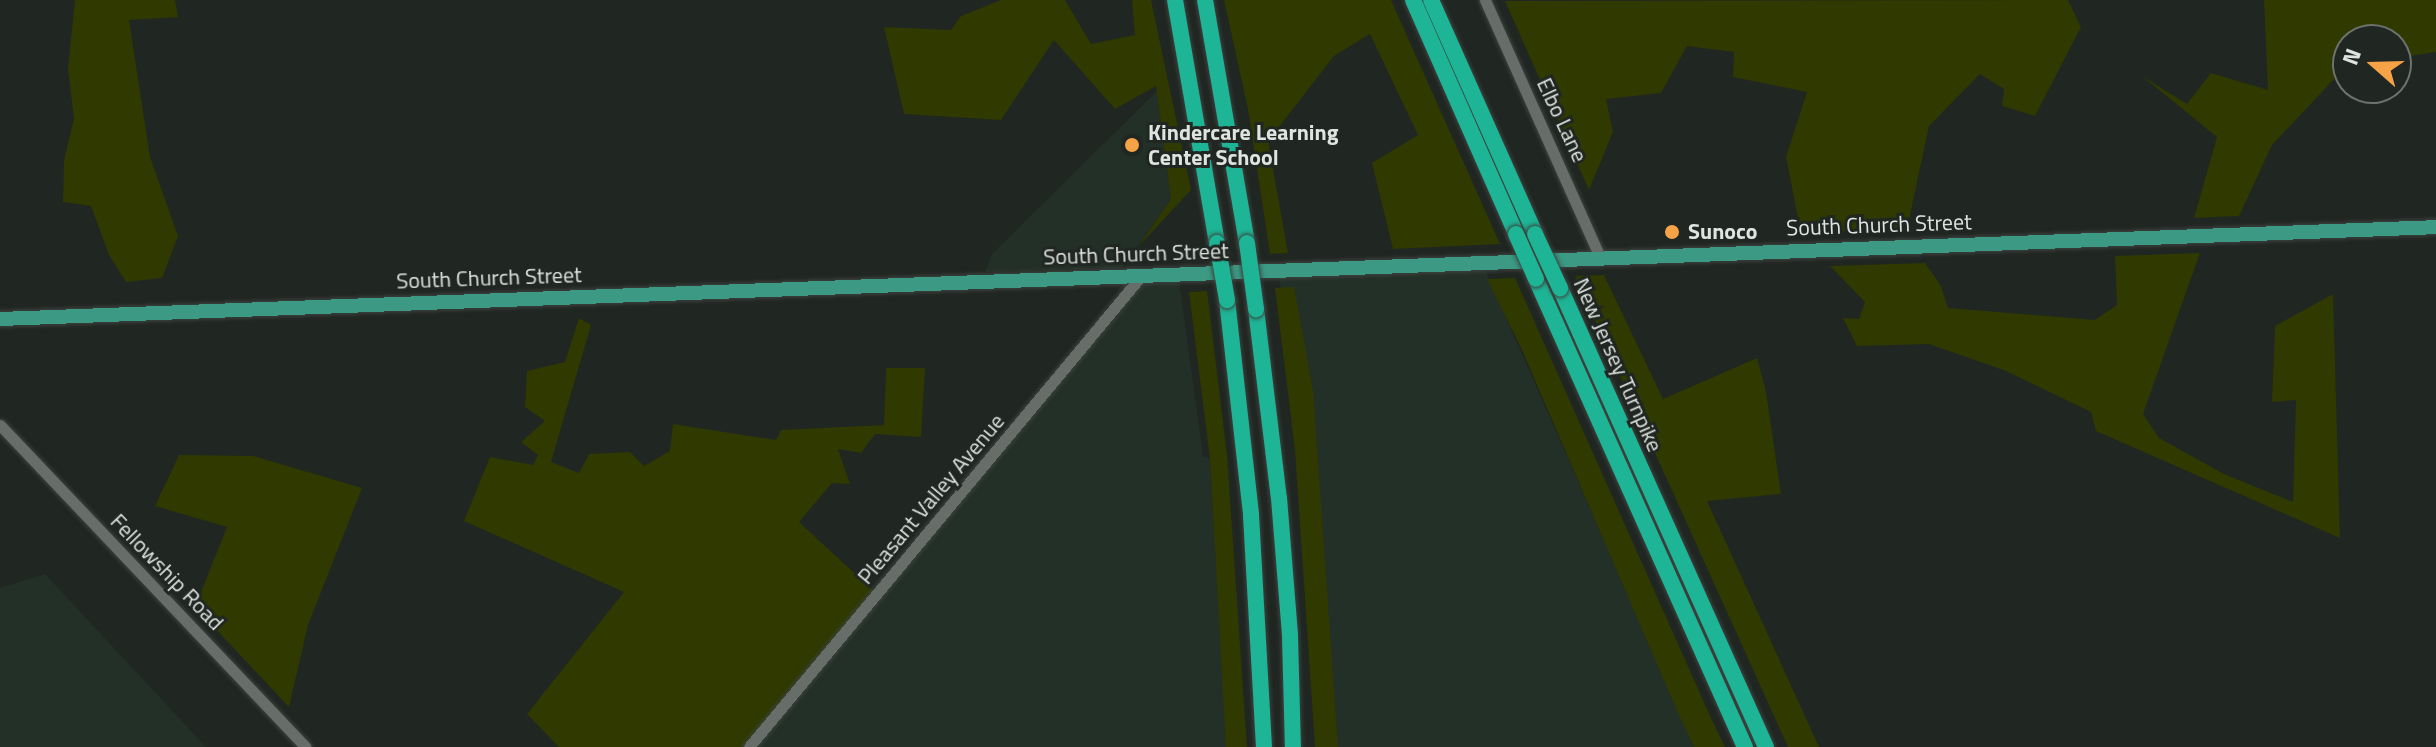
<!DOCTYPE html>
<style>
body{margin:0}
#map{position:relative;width:2436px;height:747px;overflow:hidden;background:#202622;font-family:"Titillium Web",sans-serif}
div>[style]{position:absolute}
.built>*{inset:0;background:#233027}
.green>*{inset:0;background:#2f3900}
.roads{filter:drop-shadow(0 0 2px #3d423e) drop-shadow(0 0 2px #3d423e)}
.minor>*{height:11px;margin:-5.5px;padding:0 5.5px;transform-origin:5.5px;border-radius:5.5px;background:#676e69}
.major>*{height:14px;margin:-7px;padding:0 7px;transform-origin:7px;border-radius:7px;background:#3b9984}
.highway>*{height:16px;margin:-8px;padding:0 8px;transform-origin:8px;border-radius:8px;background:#1db596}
.bridges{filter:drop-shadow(0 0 2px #3d423e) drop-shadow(0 0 2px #3d423e)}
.highway-bridge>*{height:16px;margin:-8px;padding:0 8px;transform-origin:8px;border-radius:8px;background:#1db596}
.dots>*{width:22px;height:22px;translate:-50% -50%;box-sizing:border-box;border:4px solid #202622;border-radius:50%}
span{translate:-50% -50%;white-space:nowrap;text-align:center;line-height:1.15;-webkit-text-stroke:6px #202622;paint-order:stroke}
.street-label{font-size:22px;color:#e0e4e1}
.poi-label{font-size:22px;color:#e0e4e1;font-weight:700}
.left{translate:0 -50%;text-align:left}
.north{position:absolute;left:2332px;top:24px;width:80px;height:80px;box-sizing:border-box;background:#202622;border:2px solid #6d726e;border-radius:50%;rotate:290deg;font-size:22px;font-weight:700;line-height:32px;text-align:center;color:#e0e4e1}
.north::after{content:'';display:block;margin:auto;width:28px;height:36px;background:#f6a246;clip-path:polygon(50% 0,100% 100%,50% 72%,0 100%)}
</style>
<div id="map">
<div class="built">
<i style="clip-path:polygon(1157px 91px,1171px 199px,1122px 268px,985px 272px,992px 254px)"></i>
<i style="clip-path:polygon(1481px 261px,1648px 640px,1702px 747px,1323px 747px,1302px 425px,1278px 271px)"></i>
<i style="clip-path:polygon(1178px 273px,1203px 456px,1210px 459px,1227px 747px,749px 747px,1142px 275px)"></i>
<i style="clip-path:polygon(45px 574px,206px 747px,0 747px,0 588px)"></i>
</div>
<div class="green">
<i style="clip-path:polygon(75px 0,175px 0,178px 17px,129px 20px,150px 157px,178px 236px,162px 278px,126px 282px,109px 255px,91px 206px,63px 202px,64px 160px,74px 119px,68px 68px)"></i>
<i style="clip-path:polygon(1001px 0,1065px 0,1091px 44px,1135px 35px,1132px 0,1151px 0,1191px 190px,1137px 248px,1171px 199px,1156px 86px,1115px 109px,1054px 40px,1001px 120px,904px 114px,884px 27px,951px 30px,961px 16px)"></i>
<i style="clip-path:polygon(1224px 0,1391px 0,1500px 244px,1393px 249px,1372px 163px,1418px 135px,1370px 34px,1334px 56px,1268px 141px,1288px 253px,1270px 254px,1248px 109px)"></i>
<i style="clip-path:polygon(2068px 0,2081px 27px,2035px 116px,2002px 106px,2004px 89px,1980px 74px,1929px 126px,1907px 229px,1801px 233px,1786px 157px,1807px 92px,1733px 77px,1734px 52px,1687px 46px,1661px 93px,1606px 99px,1613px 132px,1589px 190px,1505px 1px)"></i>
<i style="clip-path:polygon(2264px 0,2436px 0,2436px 52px,2396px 58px,2396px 40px,2348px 40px,2348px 72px,2338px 75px,2272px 145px,2239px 216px,2194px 218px,2217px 137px,2142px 76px,2187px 104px,2211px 73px,2268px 90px)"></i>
<i style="clip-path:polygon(2200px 253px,2143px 414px,2159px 438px,2224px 474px,2293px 502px,2296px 400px,2272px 402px,2275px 326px,2333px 294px,2340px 538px,2096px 431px,2091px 412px,2006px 371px,1929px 344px,1857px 346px,1843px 318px,1859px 319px,1865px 302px,1830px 266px,1925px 263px,1941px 286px,1948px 308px,2095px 320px,2117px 305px,2115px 256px)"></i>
<i style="clip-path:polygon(1604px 275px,1663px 399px,1757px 358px,1766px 392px,1781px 494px,1707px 501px,1819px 747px,1788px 747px,1575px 276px)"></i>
<i style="clip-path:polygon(1515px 278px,1711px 718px,1725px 747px,1694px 747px,1678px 713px,1522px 350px,1487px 279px)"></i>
<i style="clip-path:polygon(1294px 287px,1313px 390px,1338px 747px,1315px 747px,1295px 450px,1275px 288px)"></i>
<i style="clip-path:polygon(1207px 291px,1227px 455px,1247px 747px,1226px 747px,1210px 459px,1189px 292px)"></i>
<i style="clip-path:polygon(579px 318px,591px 325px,551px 462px,579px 473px,589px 454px,630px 452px,644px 466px,670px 451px,673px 424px,776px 440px,781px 430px,884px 425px,886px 368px,925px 368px,921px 437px,875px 434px,861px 453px,838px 449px,850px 484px,832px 483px,799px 522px,878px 595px,752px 747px,559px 747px,527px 714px,624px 592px,464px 521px,490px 457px,533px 465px,538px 455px,521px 442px,545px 421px,525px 407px,527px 371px,565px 362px)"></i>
<i style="clip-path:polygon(179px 455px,253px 456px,362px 488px,308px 625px,289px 707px,195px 607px,227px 527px,155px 506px)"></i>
</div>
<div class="roads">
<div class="minor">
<i style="left:1485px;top:0;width:282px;rotate:65.9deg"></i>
<i style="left:0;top:425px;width:444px;rotate:46.5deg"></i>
<i style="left:749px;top:747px;width:614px;rotate:-50.22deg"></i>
</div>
<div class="major">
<i style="left:0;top:319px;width:2438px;rotate:-2.16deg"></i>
</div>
<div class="highway">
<i style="left:1175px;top:0;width:247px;rotate:80.2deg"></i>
<i style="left:1205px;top:0;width:247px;rotate:80.2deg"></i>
<i style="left:1413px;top:0;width:256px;rotate:66.2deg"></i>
<i style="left:1431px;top:0;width:256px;rotate:66deg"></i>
<i style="left:1536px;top:279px;width:513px;rotate:65.94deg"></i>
<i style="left:1560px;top:288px;width:503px;rotate:65.83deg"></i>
<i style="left:1227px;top:300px;width:216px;rotate:83.6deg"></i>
<i style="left:1251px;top:515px;width:232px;rotate:86.8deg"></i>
<i style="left:1256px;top:309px;width:190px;rotate:83.1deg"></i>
<i style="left:1279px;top:498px;width:138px;rotate:85.4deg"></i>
<i style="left:1290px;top:636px;width:111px;rotate:88.5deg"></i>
</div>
</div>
<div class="bridges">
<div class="highway-bridge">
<i style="left:1516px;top:234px;width:49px;rotate:66deg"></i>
<i style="left:1535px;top:234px;width:60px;rotate:65.2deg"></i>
<i style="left:1217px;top:243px;width:58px;rotate:80deg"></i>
<i style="left:1247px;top:243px;width:67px;rotate:82.2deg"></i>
</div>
</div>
<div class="dots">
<i style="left:1132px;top:145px;background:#f6a246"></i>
<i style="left:1672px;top:232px;background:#f6a246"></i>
</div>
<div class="street-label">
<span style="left:1562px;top:120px;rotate:65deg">Elbo Lane</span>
<span style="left:1879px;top:225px;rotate:-2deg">South Church Street</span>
<span style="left:1136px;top:254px;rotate:-2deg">South Church Street</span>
<span style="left:489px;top:278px;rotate:-2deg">South Church Street</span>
<span style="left:1618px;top:365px;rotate:66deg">New Jersey Turnpike</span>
<span style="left:931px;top:499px;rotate:-50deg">Pleasant Valley Avenue</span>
<span style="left:167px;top:572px;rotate:46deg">Fellowship Road</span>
</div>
<div class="poi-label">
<span class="left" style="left:1148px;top:145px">Kindercare Learning<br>Center School</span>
<span class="left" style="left:1688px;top:232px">Sunoco</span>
</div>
<div class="north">N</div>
</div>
